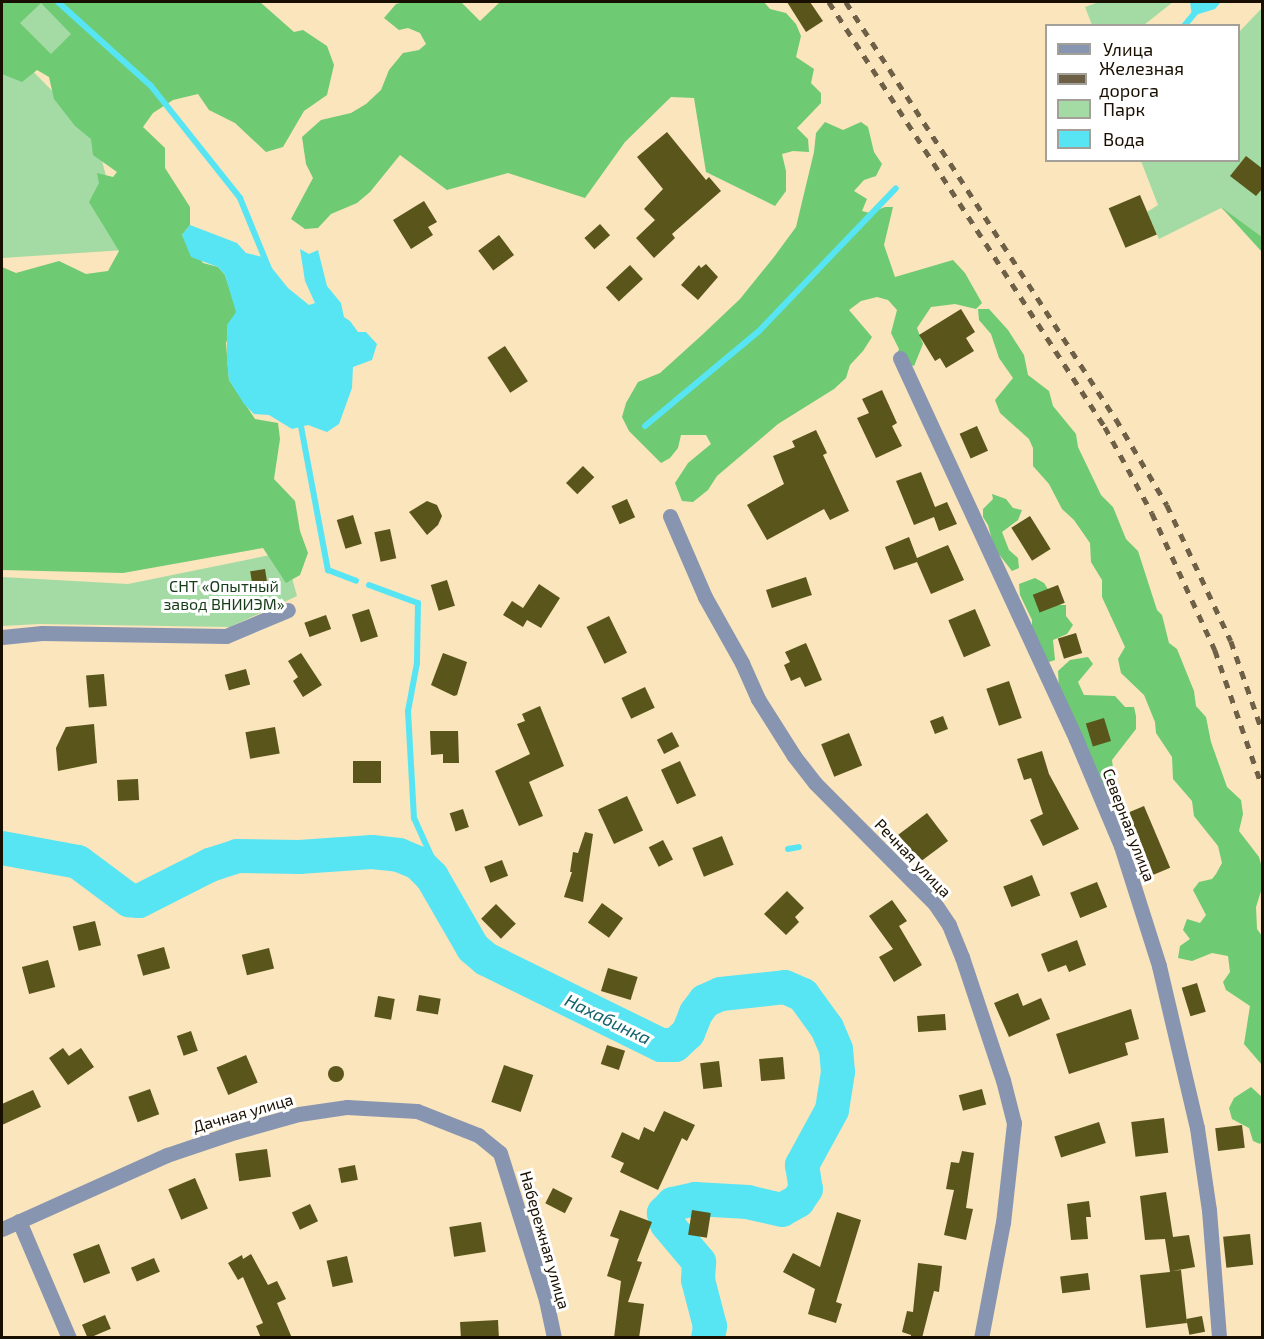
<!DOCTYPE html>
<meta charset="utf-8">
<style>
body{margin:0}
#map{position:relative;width:1264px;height:1339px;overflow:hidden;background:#fae5bc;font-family:"Exo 2",sans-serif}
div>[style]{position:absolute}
.green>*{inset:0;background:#a4dba4;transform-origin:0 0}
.forest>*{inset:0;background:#6eca73}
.water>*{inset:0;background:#58e5f3}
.stream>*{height:6px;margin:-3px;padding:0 3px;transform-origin:3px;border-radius:3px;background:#58e5f3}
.river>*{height:34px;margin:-17px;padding:0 17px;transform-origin:17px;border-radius:17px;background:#58e5f3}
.building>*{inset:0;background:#5a551b;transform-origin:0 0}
.round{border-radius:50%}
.minor>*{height:15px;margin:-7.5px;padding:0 7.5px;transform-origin:7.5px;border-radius:7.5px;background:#8895b1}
.rail>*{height:4.5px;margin-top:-2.25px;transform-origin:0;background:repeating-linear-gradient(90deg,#6e6047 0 8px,transparent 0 16px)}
span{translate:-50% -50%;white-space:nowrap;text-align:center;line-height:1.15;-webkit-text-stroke:6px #fff;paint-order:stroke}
.park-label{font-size:16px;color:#173c1a}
.street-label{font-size:16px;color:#190f00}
.water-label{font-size:18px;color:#116169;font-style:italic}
.frame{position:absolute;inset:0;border:3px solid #190f00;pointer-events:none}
.legend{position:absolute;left:1045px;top:24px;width:195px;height:138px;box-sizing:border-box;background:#fff;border:2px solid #a39f99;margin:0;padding:8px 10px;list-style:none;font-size:18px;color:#190f00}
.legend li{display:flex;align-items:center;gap:12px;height:30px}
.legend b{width:30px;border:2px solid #a39f99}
</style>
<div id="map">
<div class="green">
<i style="left:41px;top:2px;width:45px;height:30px;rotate:46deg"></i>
<i style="clip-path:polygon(1099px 2px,1173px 2px,1144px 25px,1092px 25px,1085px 7px)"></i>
<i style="clip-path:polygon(1262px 8px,1262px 237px,1221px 208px,1159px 239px,1147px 212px,1158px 205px,1141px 161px,1238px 160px,1239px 32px)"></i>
<i style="clip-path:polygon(2px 40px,75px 114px,99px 149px,125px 250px,2px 258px)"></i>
<i style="clip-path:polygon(285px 552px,297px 596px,230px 627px,39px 624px,2px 626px,2px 577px,128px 584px)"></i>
</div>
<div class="forest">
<i style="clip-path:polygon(evenodd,2px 2px,260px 2px,294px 32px,303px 30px,327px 46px,334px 65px,327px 95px,304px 111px,283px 147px,266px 152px,235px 123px,209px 110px,198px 94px,173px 100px,153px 113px,143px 127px,165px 148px,165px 168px,190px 207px,190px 225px,182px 235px,203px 263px,218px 267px,225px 275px,237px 312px,226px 343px,229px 380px,255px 419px,278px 423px,280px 439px,274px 479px,295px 501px,300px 531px,308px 553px,300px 575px,286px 583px,263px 548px,123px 573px,2px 570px,2px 267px,16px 273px,59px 261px,86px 274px,108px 271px,119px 251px,89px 202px,99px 183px,97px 173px,113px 177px,117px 172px,93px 155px,91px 139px,75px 126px,54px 99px,49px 77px,37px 70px,22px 82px,2px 74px,2px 2px,41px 3px,71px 34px,51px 54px,20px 23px,41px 3px)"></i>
<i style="clip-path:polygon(404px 2px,461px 2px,480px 21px,500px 2px,764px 2px,770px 9px,786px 13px,796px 24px,801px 36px,796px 57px,814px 69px,811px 83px,821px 93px,821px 103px,797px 128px,808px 139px,809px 152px,793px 151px,782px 154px,786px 171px,786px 191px,775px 206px,706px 172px,694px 98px,671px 97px,625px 142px,585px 198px,508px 173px,447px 190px,400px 155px,370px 192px,357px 203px,331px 214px,318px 228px,305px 229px,291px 219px,313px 178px,306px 164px,302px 137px,321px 120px,351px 113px,366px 104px,381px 90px,389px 70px,403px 53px,419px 50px,426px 44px,420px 33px,408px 28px,399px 30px,384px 18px,396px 4px)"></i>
<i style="clip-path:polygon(825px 122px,843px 130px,861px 122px,868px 127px,874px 152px,882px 164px,876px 176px,864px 180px,854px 191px,867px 199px,862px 211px,870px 213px,885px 207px,893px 207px,884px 245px,895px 277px,953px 260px,965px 273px,982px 303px,976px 309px,955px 304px,931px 307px,917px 328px,923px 344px,914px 366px,903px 363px,896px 356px,899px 349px,891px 333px,897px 310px,888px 300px,877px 297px,861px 301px,849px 310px,872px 337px,863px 351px,850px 365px,846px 378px,834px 389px,778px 424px,717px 476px,708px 490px,693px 502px,682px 501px,675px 483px,688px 463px,711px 444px,706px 435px,681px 435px,678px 448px,670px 458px,661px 463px,629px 431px,622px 417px,626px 403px,638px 382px,660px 373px,702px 335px,740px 299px,774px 257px,796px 227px,814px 152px,816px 133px)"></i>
<i style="clip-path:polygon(1221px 207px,1262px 237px,1262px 252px)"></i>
<i style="clip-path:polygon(978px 309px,989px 309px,1008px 330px,1024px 355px,1028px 375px,1049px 391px,1053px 406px,1076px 434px,1078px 447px,1101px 495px,1113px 507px,1126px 539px,1138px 551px,1157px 610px,1162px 615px,1169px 643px,1177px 649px,1194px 691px,1196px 706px,1206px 717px,1211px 742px,1227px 787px,1241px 800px,1243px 814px,1239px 831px,1259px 857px,1262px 868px,1262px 888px,1256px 907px,1257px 929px,1262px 936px,1262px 1065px,1244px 1044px,1250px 1006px,1226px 990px,1223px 982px,1230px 972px,1228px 956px,1212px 953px,1192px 961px,1178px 958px,1180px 946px,1190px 939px,1183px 930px,1187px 919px,1200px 923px,1206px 915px,1193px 890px,1199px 882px,1212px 879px,1216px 874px,1222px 863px,1218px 846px,1194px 816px,1192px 801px,1173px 779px,1172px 757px,1156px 733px,1155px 722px,1144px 695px,1121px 673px,1118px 659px,1125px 647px,1102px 597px,1102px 580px,1091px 562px,1090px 543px,1074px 520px,1062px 509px,1049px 484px,1033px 466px,1033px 448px,1029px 439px,1000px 413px,995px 400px,1013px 378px,999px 358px,991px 334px,979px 320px)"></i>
<i style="clip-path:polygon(992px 494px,1006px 499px,1013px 508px,1022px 510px,1018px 520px,1002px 532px,1009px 550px,1018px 558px,1019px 568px,1012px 571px,994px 548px,988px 525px,983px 517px,983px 509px,993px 499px)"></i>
<i style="clip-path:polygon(1035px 578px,1044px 583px,1058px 605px,1066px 605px,1066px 616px,1073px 625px,1067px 634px,1053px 640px,1055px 660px,1049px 662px,1042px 654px,1032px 634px,1032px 620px,1020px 595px,1019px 584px)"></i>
<i style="clip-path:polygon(1088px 657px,1093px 664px,1078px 682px,1084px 695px,1115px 696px,1125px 707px,1134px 707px,1136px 716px,1136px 729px,1112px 760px,1115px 785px,1106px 792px,1059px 690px,1058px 671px,1070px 660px)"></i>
<i style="clip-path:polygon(1251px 1087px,1262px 1097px,1262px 1141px,1260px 1144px,1253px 1141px,1249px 1128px,1232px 1119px,1229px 1108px,1234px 1098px)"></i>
</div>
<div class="water">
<i style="clip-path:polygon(1190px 2px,1221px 2px,1215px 9px,1192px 16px)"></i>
<i style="clip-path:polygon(190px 225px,237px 243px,246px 253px,263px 257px,288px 288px,309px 305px,315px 303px,305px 281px,300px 249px,309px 254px,318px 250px,327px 286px,341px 303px,344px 317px,350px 321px,358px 332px,366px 332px,377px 344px,372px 360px,353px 367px,352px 388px,339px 424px,327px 432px,308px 425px,292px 429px,269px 415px,254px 414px,244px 404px,229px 380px,227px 361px,227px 325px,236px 312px,225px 275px,218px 267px,191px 257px,182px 235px)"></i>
</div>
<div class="stream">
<i style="left:58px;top:2px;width:125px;rotate:42.1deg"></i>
<i style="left:151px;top:86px;width:143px;rotate:51.5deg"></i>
<i style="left:240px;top:198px;width:84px;rotate:67.7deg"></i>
<i style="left:1184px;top:26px;width:31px;rotate:-50deg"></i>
<i style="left:300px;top:421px;width:152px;rotate:79.4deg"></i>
<i style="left:328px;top:570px;width:30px;rotate:21deg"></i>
<i style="left:645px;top:426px;width:147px;rotate:-39.8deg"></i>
<i style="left:758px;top:332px;width:199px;rotate:-46.2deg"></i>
<i style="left:369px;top:585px;width:52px;rotate:20.2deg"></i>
<i style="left:418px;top:603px;width:60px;rotate:91deg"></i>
<i style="left:417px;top:663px;width:49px;rotate:100.6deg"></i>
<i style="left:408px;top:711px;width:107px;rotate:86.8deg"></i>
<i style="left:414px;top:818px;width:143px;rotate:65.6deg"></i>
<i style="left:788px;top:849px;width:11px;rotate:-10deg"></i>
</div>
<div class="river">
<i style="left:2px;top:848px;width:77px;rotate:10.4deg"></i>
<i style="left:78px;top:862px;width:64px;rotate:36.7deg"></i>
<i style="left:129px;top:900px;width:10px;rotate:6deg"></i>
<i style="left:139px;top:901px;width:80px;rotate:-26.9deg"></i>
<i style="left:210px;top:865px;width:28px;rotate:-18deg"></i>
<i style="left:237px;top:856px;width:62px;rotate:0.9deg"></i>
<i style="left:299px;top:857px;width:73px;rotate:-3.9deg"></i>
<i style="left:372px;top:852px;width:27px;rotate:6deg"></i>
<i style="left:399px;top:855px;width:21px;rotate:23deg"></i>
<i style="left:418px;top:863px;width:20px;rotate:45deg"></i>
<i style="left:432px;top:877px;width:82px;rotate:60deg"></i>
<i style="left:473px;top:948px;width:17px;rotate:40deg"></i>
<i style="left:486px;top:959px;width:195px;rotate:26.2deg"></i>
<i style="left:661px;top:1045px;width:14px"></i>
<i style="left:675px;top:1045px;width:18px;rotate:-43deg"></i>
<i style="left:688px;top:1033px;width:22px;rotate:-68deg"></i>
<i style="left:696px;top:1013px;width:15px;rotate:-53deg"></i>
<i style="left:705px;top:1001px;width:17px;rotate:-24deg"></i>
<i style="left:721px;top:994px;width:64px;rotate:-6.2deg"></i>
<i style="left:785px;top:987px;width:20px;rotate:24deg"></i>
<i style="left:803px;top:995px;width:41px;rotate:54deg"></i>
<i style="left:827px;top:1028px;width:23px;rotate:67deg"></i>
<i style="left:836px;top:1049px;width:23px;rotate:85deg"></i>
<i style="left:838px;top:1072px;width:38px;rotate:99deg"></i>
<i style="left:832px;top:1110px;width:63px;rotate:118.6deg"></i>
<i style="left:802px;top:1165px;width:24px;rotate:81deg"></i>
<i style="left:806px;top:1189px;width:14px;rotate:124deg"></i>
<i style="left:798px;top:1201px;width:18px;rotate:151deg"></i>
<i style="left:782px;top:1210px;width:35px;rotate:-167deg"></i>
<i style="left:748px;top:1202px;width:53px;rotate:-176.8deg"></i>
<i style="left:695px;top:1199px;width:23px;rotate:167deg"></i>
<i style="left:673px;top:1204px;width:13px;rotate:135deg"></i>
<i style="left:664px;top:1213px;width:11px;rotate:75deg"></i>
<i style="left:667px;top:1224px;width:50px;rotate:49.9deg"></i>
<i style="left:699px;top:1262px;width:18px;rotate:93deg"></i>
<i style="left:698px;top:1280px;width:48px;rotate:75.4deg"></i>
<i style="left:710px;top:1326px;width:12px;rotate:99deg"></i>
</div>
<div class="building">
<i style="clip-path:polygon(787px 2px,810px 2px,823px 21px,806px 32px)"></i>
<i style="clip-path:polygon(667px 132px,706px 180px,709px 177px,721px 191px,672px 234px,675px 238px,654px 258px,636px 238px,655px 220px,644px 209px,663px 189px,637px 157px)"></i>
<i style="clip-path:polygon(1246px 156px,1263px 169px,1263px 188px,1256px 196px,1230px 176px)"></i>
<i style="left:1140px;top:195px;width:43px;height:34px;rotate:67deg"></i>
<i style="clip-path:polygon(424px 201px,437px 222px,428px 227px,433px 235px,411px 249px,393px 220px)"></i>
<i style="left:600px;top:224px;width:15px;height:21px;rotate:48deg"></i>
<i style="left:499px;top:235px;width:25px;height:26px;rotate:53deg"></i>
<i style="clip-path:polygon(706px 264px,718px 277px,698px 300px,681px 285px,699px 265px,701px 268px)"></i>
<i style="left:630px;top:265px;width:19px;height:33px;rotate:47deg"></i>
<i style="clip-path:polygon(961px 309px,975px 332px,966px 338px,974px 351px,946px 368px,940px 358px,935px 361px,919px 335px)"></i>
<i style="left:505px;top:346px;width:42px;height:21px;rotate:57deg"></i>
<i style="clip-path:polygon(882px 390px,897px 423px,892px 426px,902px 446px,876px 458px,857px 418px,869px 413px,862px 399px)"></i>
<i style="left:977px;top:426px;width:27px;height:19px;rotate:66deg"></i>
<i style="clip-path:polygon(816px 430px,827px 453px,823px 455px,849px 511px,830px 520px,824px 509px,767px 540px,747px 505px,784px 484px,773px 456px,795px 447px,792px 441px)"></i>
<i style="left:583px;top:466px;width:16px;height:24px;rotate:45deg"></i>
<i style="clip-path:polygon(921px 472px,935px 507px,947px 502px,957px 524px,939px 531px,934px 517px,914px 525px,896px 481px)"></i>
<i style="left:627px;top:499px;width:20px;height:17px;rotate:66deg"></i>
<i style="clip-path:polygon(427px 501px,437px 505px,442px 516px,438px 525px,427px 535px,409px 512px)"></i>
<i style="left:353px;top:515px;width:30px;height:17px;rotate:73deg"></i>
<i style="left:1030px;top:516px;width:39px;height:22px;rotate:58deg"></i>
<i style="left:390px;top:529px;width:30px;height:16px;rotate:78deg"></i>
<i style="clip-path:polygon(909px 537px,917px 558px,948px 545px,964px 580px,931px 594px,917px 562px,894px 570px,885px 547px)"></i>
<i style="left:265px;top:569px;width:24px;height:15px;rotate:81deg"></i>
<i style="left:806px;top:577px;width:19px;height:42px;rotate:72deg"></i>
<i style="left:447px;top:580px;width:27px;height:17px;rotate:73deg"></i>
<i style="clip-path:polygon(539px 584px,560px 598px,541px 628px,527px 620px,523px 627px,503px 615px,512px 601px,523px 608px)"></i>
<i style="left:1058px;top:585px;width:19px;height:27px;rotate:69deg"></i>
<i style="left:369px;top:609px;width:29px;height:18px;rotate:72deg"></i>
<i style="left:975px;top:609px;width:40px;height:29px;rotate:67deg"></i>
<i style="left:326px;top:615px;width:15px;height:23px;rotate:70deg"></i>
<i style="left:609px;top:616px;width:41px;height:25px;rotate:64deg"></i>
<i style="left:1076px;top:633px;width:21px;height:19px;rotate:73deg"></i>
<i style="clip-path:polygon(806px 643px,822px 680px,805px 687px,800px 677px,791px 681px,784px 665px,790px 662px,785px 652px)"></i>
<i style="clip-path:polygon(301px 653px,322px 685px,303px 697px,293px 681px,298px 677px,288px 661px)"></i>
<i style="clip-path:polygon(443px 653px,467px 662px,457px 695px,454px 696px,431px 685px)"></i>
<i style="left:246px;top:669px;width:16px;height:22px;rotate:75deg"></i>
<i style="left:104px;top:674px;width:32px;height:18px;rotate:85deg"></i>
<i style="left:1009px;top:681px;width:39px;height:24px;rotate:71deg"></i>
<i style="left:645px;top:687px;width:23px;height:26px;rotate:65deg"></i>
<i style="clip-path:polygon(540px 706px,564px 766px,529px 782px,543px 816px,519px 826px,495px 771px,530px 754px,517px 724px,525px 721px,522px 714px)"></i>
<i style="left:943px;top:716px;width:14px;height:14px;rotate:69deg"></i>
<i style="left:1104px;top:718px;width:24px;height:19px;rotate:73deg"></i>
<i style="clip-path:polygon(94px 724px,97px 763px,58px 771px,56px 748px,66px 727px)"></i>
<i style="left:275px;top:727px;width:27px;height:30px;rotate:80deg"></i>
<i style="clip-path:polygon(430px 731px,458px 731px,459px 763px,443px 763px,443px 754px,431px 755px)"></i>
<i style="left:672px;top:732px;width:16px;height:17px;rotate:63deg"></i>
<i style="left:849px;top:733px;width:35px;height:30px;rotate:68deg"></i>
<i style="clip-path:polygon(1042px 751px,1049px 774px,1079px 829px,1043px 846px,1030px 820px,1043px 814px,1031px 778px,1024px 780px,1017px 759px)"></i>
<i style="left:353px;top:761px;width:28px;height:22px"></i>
<i style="left:680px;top:761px;width:38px;height:21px;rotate:65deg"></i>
<i style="left:138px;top:779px;width:21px;height:21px;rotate:87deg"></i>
<i style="left:627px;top:796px;width:38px;height:32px;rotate:65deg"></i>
<i style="left:1144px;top:806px;width:67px;height:22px;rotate:67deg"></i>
<i style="left:463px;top:809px;width:19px;height:14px;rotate:72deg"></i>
<i style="left:927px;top:813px;width:35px;height:36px;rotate:53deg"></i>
<i style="clip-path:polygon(585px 832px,593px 834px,583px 902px,564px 897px,572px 872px,570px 872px,573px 852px,578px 853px)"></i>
<i style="left:722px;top:836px;width:31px;height:32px;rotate:68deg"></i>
<i style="left:663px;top:840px;width:22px;height:16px;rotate:63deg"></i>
<i style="left:502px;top:860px;width:17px;height:19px;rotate:69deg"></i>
<i style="left:1032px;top:875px;width:22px;height:31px;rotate:68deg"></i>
<i style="left:1097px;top:882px;width:27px;height:29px;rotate:68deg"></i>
<i style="clip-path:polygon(787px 891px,804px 908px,795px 917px,799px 922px,786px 935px,764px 914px)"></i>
<i style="clip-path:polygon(892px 900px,907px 921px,899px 926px,922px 965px,894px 982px,879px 957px,893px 949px,869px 916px)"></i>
<i style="left:602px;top:903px;width:26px;height:24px;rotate:36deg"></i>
<i style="left:496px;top:904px;width:28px;height:21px;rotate:45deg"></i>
<i style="left:95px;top:921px;width:25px;height:23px;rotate:76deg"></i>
<i style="clip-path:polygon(1077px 940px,1086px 965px,1069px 972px,1066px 965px,1048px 972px,1041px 954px)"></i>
<i style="left:164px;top:947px;width:22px;height:28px;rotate:74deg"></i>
<i style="left:269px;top:948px;width:21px;height:28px;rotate:76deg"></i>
<i style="left:48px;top:960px;width:28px;height:27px;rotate:75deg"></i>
<i style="left:608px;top:968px;width:31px;height:24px;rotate:17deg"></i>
<i style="left:1197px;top:983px;width:30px;height:16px;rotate:73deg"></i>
<i style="clip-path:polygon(1018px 993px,1023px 1006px,1041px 998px,1050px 1019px,1009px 1037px,994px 1003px)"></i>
<i style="left:419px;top:995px;width:22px;height:16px;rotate:10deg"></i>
<i style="left:378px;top:996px;width:17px;height:21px;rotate:10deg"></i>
<i style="clip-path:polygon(1131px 1009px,1139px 1039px,1125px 1043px,1128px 1055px,1069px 1074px,1056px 1034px)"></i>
<i style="left:945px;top:1014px;width:16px;height:28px;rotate:86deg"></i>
<i style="left:191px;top:1031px;width:21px;height:15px;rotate:71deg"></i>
<i style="left:607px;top:1045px;width:19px;height:20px;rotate:18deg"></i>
<i style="clip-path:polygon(63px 1048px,69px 1056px,81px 1048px,94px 1067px,68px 1085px,49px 1058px)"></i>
<i style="left:246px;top:1055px;width:30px;height:32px;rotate:67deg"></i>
<i style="left:783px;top:1057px;width:22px;height:24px;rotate:85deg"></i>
<i style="left:719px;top:1061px;width:26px;height:19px;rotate:83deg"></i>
<i style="left:504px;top:1065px;width:31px;height:39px;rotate:19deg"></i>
<i class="round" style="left:328px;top:1066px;width:16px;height:16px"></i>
<i style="left:150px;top:1089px;width:27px;height:23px;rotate:70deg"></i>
<i style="left:982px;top:1089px;width:16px;height:24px;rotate:75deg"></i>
<i style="clip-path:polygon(33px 1090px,41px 1107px,2px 1125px,2px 1104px)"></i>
<i style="clip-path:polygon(664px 1111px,695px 1125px,687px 1141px,682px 1138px,658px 1190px,620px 1172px,624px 1163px,611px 1157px,622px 1132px,639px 1140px,644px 1127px,654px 1132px)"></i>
<i style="left:1164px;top:1118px;width:35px;height:33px;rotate:83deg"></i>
<i style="left:1099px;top:1122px;width:22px;height:47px;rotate:72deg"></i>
<i style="left:1242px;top:1125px;width:23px;height:27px;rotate:83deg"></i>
<i style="left:267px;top:1149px;width:28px;height:32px;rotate:82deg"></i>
<i style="clip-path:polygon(962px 1151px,974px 1153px,966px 1208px,973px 1209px,966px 1240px,944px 1235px,954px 1190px,946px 1189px,951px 1162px,959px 1163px)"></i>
<i style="left:355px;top:1165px;width:15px;height:17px;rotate:79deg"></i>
<i style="left:195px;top:1178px;width:33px;height:29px;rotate:67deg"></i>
<i style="left:553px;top:1188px;width:22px;height:17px;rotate:27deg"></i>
<i style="clip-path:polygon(1166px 1192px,1173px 1237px,1189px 1235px,1195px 1267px,1172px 1271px,1181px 1270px,1187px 1323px,1146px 1328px,1140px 1275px,1170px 1272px,1165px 1239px,1145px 1240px,1140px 1196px)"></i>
<i style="clip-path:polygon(1089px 1201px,1091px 1217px,1086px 1217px,1088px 1239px,1071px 1240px,1067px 1204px)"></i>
<i style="left:310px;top:1204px;width:19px;height:20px;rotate:65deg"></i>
<i style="clip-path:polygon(620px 1210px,652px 1222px,637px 1261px,642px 1262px,628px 1302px,644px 1304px,639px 1338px,614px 1338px,621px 1281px,607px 1276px,619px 1239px,610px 1236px)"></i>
<i style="left:692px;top:1210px;width:19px;height:25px;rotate:9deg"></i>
<i style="clip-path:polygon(837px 1212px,861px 1220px,836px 1302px,842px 1304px,836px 1323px,808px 1314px,815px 1289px,783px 1272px,793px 1253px,820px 1267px)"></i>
<i style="left:481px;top:1222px;width:30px;height:32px;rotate:81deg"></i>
<i style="left:1250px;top:1234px;width:31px;height:27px;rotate:84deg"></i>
<i style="left:99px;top:1244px;width:31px;height:28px;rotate:69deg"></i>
<i style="clip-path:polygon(251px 1254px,268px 1285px,277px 1281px,286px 1299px,277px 1303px,292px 1338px,261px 1338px,256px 1326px,263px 1323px,243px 1277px,238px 1280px,228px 1263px,242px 1255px,243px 1259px)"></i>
<i style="left:347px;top:1256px;width:27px;height:21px;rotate:77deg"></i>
<i style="left:154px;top:1258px;width:15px;height:25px;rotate:67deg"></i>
<i style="clip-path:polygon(918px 1263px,942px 1266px,939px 1292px,934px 1291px,922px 1338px,911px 1338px,911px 1335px,902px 1332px,907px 1311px,913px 1312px)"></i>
<i style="left:1088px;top:1273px;width:17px;height:28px;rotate:83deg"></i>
<i style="left:105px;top:1315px;width:15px;height:25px;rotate:67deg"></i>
<i style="left:1202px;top:1316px;width:16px;height:16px;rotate:79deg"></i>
<i style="left:498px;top:1320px;width:18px;height:38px;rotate:87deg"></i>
</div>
<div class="minor">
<i style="left:900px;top:358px;width:420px;rotate:65.2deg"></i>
<i style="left:1076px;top:739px;width:116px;rotate:67.2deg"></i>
<i style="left:1121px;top:846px;width:126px;rotate:72.4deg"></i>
<i style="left:1159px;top:966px;width:166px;rotate:76.8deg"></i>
<i style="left:1197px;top:1128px;width:83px;rotate:81.7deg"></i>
<i style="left:1209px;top:1210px;width:128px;rotate:85.5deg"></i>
<i style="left:670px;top:516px;width:88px;rotate:66.6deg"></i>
<i style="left:705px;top:597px;width:76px;rotate:60.7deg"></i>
<i style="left:742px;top:663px;width:39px;rotate:66deg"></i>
<i style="left:758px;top:699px;width:67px;rotate:57.7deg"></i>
<i style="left:794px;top:756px;width:34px;rotate:52deg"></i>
<i style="left:815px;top:783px;width:170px;rotate:45.2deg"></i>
<i style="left:935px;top:904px;width:25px;rotate:56deg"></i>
<i style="left:949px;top:925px;width:35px;rotate:68deg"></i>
<i style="left:962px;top:957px;width:130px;rotate:71.6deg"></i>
<i style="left:1003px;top:1080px;width:44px;rotate:75.7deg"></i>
<i style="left:1014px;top:1123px;width:100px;rotate:96.3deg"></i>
<i style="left:1003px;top:1222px;width:118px;rotate:100.7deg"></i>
<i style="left:2px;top:637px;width:40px;rotate:-5.7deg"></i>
<i style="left:42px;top:633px;width:184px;rotate:0.9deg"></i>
<i style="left:226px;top:636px;width:67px;rotate:-22.8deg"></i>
<i style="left:19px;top:1221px;width:127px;rotate:66.9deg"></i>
<i style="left:2px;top:1229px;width:181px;rotate:-24.2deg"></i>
<i style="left:167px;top:1155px;width:72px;rotate:-18.7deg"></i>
<i style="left:235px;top:1132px;width:66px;rotate:-15.7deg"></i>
<i style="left:299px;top:1114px;width:49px;rotate:-8.3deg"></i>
<i style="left:347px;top:1107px;width:70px;rotate:3.3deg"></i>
<i style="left:417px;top:1111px;width:66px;rotate:21.5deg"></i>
<i style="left:478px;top:1135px;width:28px;rotate:39deg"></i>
<i style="left:500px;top:1153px;width:154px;rotate:72.6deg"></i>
<i style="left:546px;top:1300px;width:39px;rotate:78deg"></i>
</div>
<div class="rail">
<i style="left:829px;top:2px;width:507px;rotate:57deg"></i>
<i style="left:1105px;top:427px;width:98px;rotate:61.3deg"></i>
<i style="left:1152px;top:513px;width:151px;rotate:65.3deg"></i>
<i style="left:1215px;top:650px;width:144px;rotate:70.9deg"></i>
<i style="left:846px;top:2px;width:497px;rotate:57.1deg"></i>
<i style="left:1116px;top:419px;width:100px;rotate:59.3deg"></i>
<i style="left:1167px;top:505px;width:150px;rotate:64.8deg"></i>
<i style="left:1231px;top:641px;width:94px;rotate:70.8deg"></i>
</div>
<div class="park-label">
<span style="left:224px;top:595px">СНТ «Опытный<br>завод ВНИИЭМ»</span>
</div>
<div class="street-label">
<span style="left:1129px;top:825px;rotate:69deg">Северная улица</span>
<span style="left:913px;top:858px;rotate:46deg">Речная улица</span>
<span style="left:243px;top:1113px;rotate:-16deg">Дачная улица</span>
<span style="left:545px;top:1240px;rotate:74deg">Набережная улица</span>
</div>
<div class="water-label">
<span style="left:608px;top:1019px;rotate:26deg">Нахабинка</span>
</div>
<div class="frame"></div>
<ul class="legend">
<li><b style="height:8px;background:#8895b1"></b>Улица</li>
<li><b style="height:8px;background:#6e6047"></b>Железная дорога</li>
<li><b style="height:16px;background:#a4dba4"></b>Парк</li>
<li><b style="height:16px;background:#58e5f3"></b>Вода</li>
</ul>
</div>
